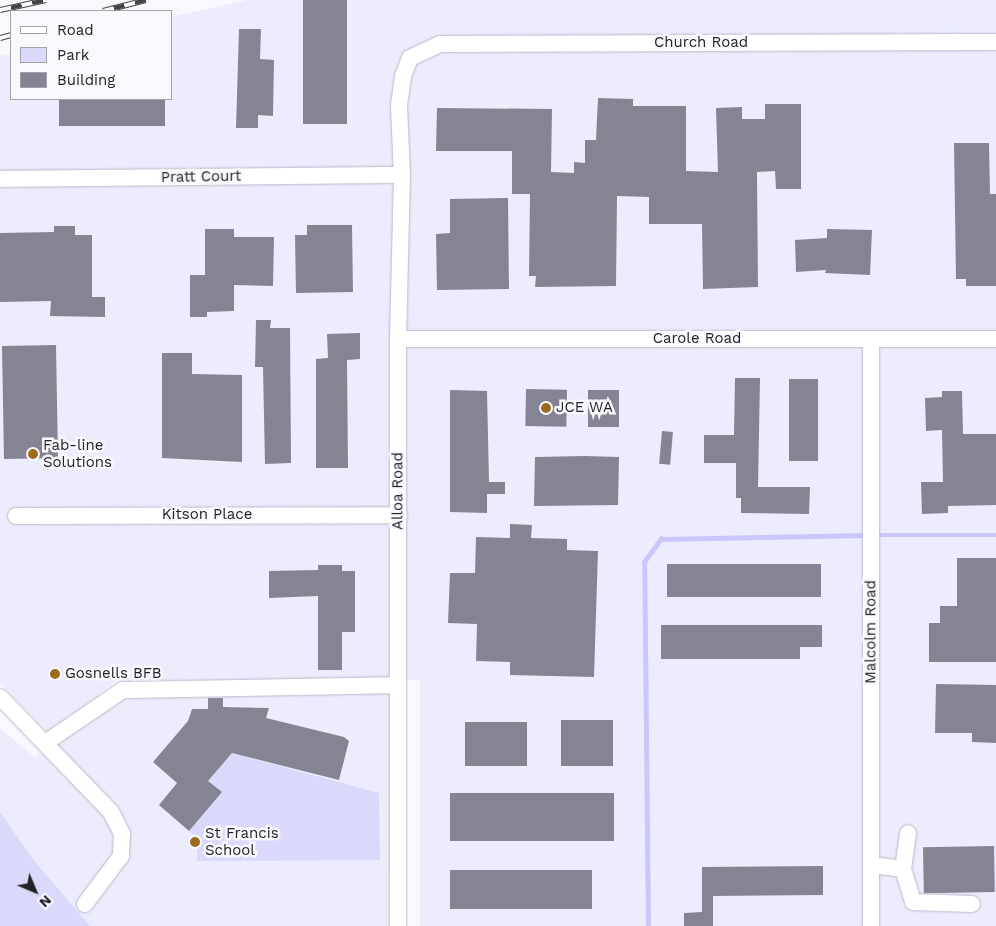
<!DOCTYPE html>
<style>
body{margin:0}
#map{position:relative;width:996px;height:926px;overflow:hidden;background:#f8f8fe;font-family:"Work Sans",sans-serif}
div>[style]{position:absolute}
.built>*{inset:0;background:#ececfe}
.green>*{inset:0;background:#dad9fc}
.stream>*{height:4.5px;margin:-2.25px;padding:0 2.25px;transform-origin:2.25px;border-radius:2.25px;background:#c9c7fc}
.building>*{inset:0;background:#848492;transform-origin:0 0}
.roads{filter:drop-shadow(0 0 1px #b9b9c8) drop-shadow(0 0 1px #b9b9c8)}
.minor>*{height:16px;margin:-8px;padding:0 8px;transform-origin:8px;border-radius:8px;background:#fff}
.rail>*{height:5.5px;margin-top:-2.75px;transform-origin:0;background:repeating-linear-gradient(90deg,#f8f8fe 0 11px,#424248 0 22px);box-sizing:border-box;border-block:1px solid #424248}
.dots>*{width:14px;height:14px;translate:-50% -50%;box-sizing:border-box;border:2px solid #f8f8fe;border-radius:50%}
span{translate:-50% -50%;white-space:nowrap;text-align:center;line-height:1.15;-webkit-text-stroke:5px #f8f8fe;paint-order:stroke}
.street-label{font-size:15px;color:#222228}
.poi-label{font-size:15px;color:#222228}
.left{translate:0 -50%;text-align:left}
.legend{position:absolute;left:10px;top:10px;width:162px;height:90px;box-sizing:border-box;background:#f8f8fe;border:1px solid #a2a2a8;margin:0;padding:6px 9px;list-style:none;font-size:15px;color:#222228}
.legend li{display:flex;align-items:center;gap:10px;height:25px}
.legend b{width:25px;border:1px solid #a2a2a8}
.north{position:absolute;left:10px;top:866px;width:50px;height:50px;-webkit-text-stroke:4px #f8f8fe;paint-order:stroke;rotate:135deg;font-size:14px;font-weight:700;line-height:20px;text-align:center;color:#222228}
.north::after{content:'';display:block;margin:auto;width:18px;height:22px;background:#222228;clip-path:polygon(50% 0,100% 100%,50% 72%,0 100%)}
</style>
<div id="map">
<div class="built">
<i style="clip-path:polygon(247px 0,996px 0,996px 926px,420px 926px,420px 680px,116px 681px,49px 733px,0 683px,0 56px,11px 54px,11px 99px,171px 99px,171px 17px)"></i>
<i style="clip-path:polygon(391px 692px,389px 926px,0 926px,0 728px,34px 757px,122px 698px)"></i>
</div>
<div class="green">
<i style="clip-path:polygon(232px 753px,379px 793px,380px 860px,197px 861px,197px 846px,194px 844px,199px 839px,189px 831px,208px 781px)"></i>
<i style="clip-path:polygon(0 812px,35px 862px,90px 926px,0 926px)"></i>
</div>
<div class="stream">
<i style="left:875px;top:535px;width:121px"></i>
<i style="left:648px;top:926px;width:364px;rotate:-90.6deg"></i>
<i style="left:644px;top:562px;width:29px;rotate:-54deg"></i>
<i style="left:661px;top:539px;width:206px;rotate:-1.1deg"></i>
</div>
<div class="building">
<i style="left:303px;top:0;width:44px;height:124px"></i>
<i style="clip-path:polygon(239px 29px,261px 29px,260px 59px,274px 60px,273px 116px,258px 115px,258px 128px,236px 128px)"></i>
<i style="clip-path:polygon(598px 98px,633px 99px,633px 106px,686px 106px,686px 171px,718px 172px,716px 108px,742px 107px,742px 119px,765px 119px,765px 104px,801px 104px,801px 189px,776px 189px,775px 171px,757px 172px,758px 287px,703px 289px,702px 224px,649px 224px,649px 197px,617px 196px,616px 286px,535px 287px,536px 276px,529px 276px,530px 194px,512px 194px,512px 151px,436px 151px,437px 108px,552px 109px,551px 172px,574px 173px,574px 162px,585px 163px,585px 140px,596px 140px)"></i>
<i style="left:59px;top:99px;width:106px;height:27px"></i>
<i style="clip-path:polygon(954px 143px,989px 143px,990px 194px,996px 194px,996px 286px,966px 286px,966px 279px,956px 279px)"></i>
<i style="clip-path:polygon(508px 198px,509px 289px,437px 290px,436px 234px,450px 233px,450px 199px)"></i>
<i style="clip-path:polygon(307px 225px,352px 225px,353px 292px,296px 293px,295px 235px,307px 235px)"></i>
<i style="clip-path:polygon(54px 226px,75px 226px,75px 235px,92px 235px,92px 297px,105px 297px,105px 317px,50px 316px,51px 301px,0 302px,0 233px,54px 232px)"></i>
<i style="clip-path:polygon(205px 229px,234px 229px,234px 237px,274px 237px,273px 286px,234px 285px,234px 311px,207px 312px,207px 317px,190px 317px,190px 275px,205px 275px)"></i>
<i style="clip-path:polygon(827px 229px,872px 230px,870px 275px,825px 273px,826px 270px,796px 272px,795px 240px,827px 238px)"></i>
<i style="clip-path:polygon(256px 320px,271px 320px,270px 328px,290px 328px,291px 463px,265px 464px,263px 367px,255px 367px)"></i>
<i style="clip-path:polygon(360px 333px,360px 359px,347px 360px,348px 468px,316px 468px,316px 359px,328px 358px,327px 334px)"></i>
<i style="left:56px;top:345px;width:113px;height:54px;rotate:89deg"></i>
<i style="clip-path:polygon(162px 353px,192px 353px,192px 374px,242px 375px,242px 462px,162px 458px)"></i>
<i style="clip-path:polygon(735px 378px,760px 378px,758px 487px,810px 487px,809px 514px,741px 513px,741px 498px,736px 498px,736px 463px,704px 463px,704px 435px,734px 435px)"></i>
<i style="left:789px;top:379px;width:29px;height:82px"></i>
<i style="left:526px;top:389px;width:41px;height:37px;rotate:1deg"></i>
<i style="clip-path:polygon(450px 390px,487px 391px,489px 482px,505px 482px,505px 494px,487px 494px,487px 513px,450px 512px)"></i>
<i style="left:588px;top:390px;width:31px;height:37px"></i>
<i style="clip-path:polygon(942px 391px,962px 391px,963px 434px,996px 434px,996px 505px,948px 506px,948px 513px,922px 514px,921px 482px,943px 482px,942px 430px,926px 431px,925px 398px,942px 397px)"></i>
<i style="left:662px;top:431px;width:11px;height:33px;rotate:5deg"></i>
<i style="clip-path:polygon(585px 456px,619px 457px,618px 505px,534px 506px,535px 457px)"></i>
<i style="clip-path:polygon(510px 524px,532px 525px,531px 538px,567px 539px,567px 550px,598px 551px,594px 677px,510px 675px,510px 662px,476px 661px,477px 624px,448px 623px,450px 573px,475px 573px,476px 537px,510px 538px)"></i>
<i style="clip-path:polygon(957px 558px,996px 558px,996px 662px,929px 662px,929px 623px,940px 623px,940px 606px,957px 606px)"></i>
<i style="left:667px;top:564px;width:154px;height:33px"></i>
<i style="clip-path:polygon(318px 565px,342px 565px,342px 571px,355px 571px,355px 632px,342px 632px,342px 670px,318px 670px,318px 596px,269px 598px,269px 571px,318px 570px)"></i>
<i style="clip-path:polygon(661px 625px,822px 625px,822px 647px,800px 647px,800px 659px,661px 659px)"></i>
<i style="clip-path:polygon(936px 684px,996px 685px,996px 743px,972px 742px,972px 733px,935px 733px)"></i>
<i style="clip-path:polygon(208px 698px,223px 698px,223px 707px,269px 708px,266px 718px,344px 737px,349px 741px,339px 780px,232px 753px,208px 781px,222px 792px,189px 831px,159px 805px,177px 783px,153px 762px,188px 721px,192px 709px,208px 709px)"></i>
<i style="left:613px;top:720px;width:46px;height:52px;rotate:90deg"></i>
<i style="left:465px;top:722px;width:62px;height:44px"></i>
<i style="left:450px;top:793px;width:164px;height:48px"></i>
<i style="left:994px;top:846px;width:46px;height:71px;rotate:89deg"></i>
<i style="clip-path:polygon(823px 866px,823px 895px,713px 896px,713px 926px,684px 926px,684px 913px,702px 912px,702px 867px)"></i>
<i style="left:592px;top:870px;width:39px;height:142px;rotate:90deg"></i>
</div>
<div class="roads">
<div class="minor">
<i style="left:0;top:179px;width:402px;rotate:-0.6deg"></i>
<i style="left:398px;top:339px;width:598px"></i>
<i style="left:871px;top:339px;width:587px;rotate:90deg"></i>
<i style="left:16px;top:516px;width:383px;rotate:-0.1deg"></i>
<i style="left:0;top:697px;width:160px;rotate:46deg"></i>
<i style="left:111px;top:812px;width:25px;rotate:63deg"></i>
<i style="left:122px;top:834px;width:22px;rotate:93deg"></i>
<i style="left:121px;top:856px;width:60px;rotate:126.9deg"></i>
<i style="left:45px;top:743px;width:94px;rotate:-34.2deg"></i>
<i style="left:123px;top:690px;width:275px;rotate:-1deg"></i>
<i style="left:871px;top:865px;width:32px;rotate:7deg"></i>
<i style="left:903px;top:869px;width:34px;rotate:73deg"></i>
<i style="left:913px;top:902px;width:59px;rotate:1.9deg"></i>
<i style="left:903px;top:869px;width:36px;rotate:-82deg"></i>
<i style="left:398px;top:926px;width:587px;rotate:-90deg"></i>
<i style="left:398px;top:339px;width:164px;rotate:-88.6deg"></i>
<i style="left:402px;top:175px;width:70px;rotate:-92.5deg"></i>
<i style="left:399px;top:105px;width:29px;rotate:-82deg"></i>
<i style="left:403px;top:76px;width:19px;rotate:-69deg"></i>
<i style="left:410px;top:58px;width:33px;rotate:-25deg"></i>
<i style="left:440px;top:44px;width:556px;rotate:-0.21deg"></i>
</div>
</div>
<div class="rail">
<i style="left:0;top:10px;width:47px;rotate:-12.3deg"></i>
<i style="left:103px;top:11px;width:44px;rotate:-14.3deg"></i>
<i style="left:0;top:38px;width:11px;rotate:-15deg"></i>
</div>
<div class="dots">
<i style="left:546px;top:408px;background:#9a6c1c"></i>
<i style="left:33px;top:454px;background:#9a6c1c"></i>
<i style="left:55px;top:674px;background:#9a6c1c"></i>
<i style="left:195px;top:842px;background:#9a6c1c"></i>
</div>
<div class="street-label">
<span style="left:701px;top:43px">Church Road</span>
<span style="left:201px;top:177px;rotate:-1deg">Pratt Court</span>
<span style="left:697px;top:339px">Carole Road</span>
<span style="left:398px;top:491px;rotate:-90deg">Alloa Road</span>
<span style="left:207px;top:515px">Kitson Place</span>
<span style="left:871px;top:632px;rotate:-90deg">Malcolm Road</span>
</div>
<div class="poi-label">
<span class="left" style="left:556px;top:408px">JCE WA</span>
<span class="left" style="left:43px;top:454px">Fab-line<br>Solutions</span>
<span class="left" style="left:65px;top:674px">Gosnells BFB</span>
<span class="left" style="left:205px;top:842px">St Francis<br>School</span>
</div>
<ul class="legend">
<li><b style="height:6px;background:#fff"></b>Road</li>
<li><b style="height:14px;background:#dad9fc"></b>Park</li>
<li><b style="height:14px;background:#848492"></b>Building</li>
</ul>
<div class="north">N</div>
</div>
